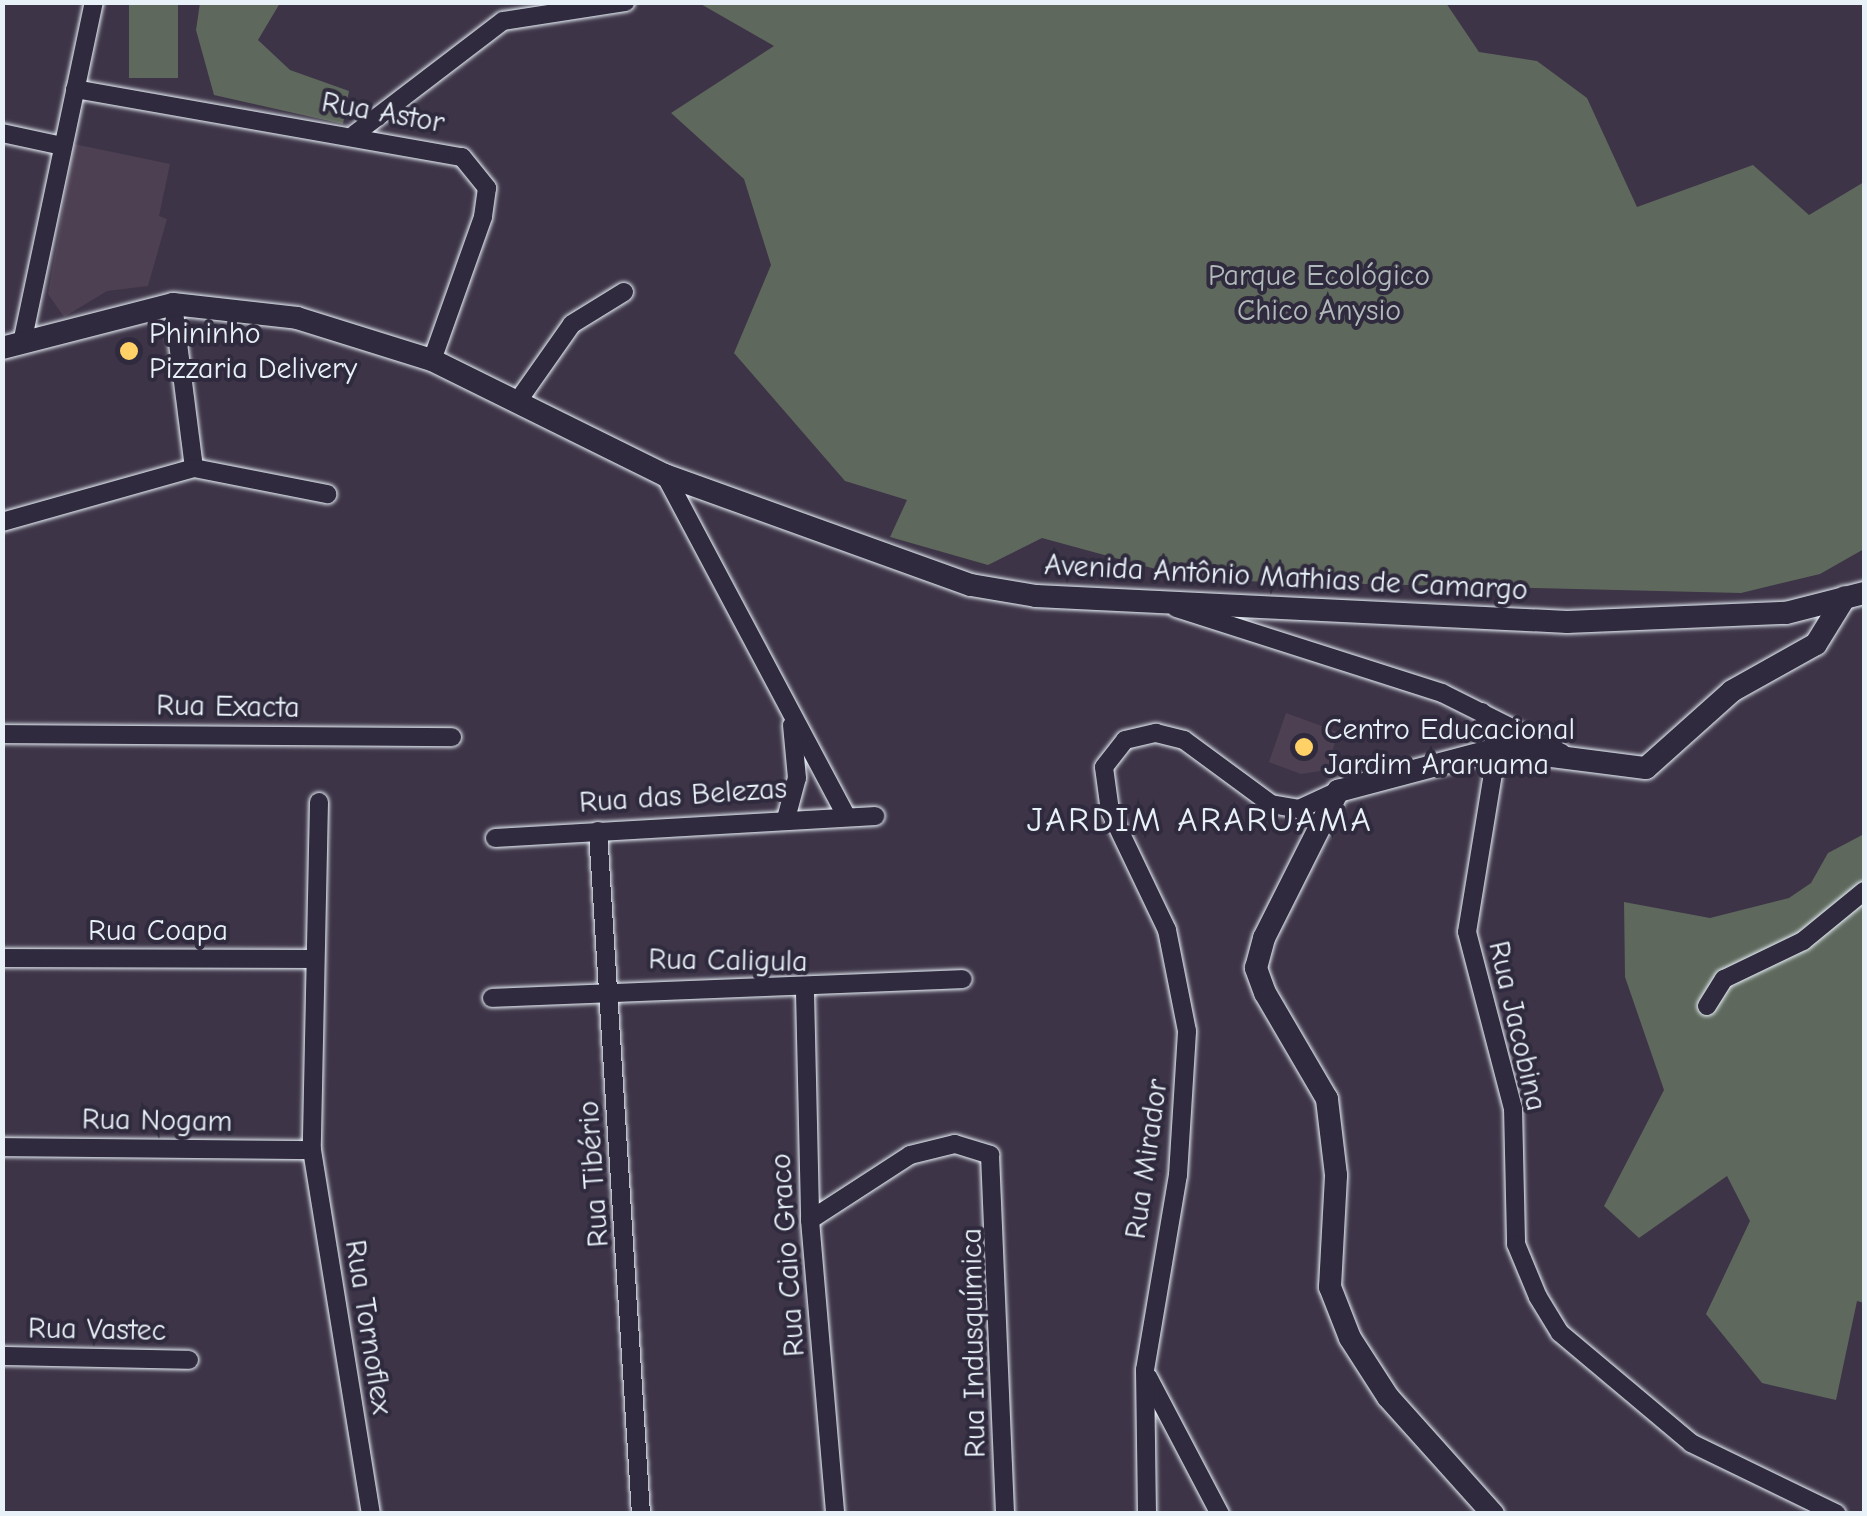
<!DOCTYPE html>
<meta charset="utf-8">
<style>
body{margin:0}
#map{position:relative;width:1867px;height:1516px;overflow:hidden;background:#3d3447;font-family:"Comic Neue",sans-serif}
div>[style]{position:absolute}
.built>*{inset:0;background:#4d4053}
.green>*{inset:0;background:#5e685c;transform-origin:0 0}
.roads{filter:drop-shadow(0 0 2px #e8f1f8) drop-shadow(0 0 2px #e8f1f8)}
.minor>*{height:18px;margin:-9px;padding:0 9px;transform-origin:9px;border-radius:9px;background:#2f2a3d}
.tertiary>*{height:22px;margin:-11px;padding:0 11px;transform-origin:11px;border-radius:11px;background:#2f2a3d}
.dots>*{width:28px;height:28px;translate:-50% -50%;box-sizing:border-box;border:5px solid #2f2a3d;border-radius:50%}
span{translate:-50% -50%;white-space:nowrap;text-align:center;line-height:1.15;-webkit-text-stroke:8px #2f2a3d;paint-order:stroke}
.street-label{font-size:30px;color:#e8f1f8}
.park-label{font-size:30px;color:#b1baba}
.poi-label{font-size:30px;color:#e8f1f8}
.left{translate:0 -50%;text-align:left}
.quarter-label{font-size:35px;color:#e8f1f8;letter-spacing:2.5px}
.frame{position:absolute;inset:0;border:5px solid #e8f1f8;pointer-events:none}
</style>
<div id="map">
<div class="built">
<i style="clip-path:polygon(74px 144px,170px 164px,159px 216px,167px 219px,148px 286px,107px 291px,64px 317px,48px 294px)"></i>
<i style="clip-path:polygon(1286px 713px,1338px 732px,1327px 770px,1301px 774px,1269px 762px)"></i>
</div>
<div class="green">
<i style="left:129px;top:3px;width:49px;height:75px"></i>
<i style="clip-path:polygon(200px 3px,280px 3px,258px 40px,290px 70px,349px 91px,343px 124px,214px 95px,196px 30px)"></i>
<i style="clip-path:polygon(699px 3px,1446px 3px,1479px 52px,1537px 61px,1587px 98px,1637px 207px,1753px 165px,1809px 215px,1864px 182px,1864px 549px,1820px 574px,1741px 593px,1196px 580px,1042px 538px,988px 565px,890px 537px,907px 500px,845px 481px,734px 353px,771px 265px,744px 179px,671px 113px,774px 46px)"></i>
<i style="clip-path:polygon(1864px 834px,1864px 1303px,1857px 1301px,1836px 1400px,1762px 1383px,1706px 1314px,1750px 1221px,1727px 1176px,1639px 1238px,1604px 1206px,1664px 1090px,1625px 977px,1624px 902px,1710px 918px,1789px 898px,1811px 883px,1828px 853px)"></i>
</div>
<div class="roads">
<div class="minor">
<i style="left:75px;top:89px;width:393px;rotate:10deg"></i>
<i style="left:462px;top:157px;width:40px;rotate:51deg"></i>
<i style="left:487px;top:188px;width:29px;rotate:98deg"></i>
<i style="left:483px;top:217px;width:152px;rotate:109.6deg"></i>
<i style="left:2px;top:133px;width:57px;rotate:12.1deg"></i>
<i style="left:355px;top:134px;width:186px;rotate:-37.4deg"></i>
<i style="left:503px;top:21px;width:124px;rotate:-8.8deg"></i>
<i style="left:173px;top:304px;width:165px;rotate:82.7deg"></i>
<i style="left:22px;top:343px;width:349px;rotate:-78.1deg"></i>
<i style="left:520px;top:398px;width:90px;rotate:-54.9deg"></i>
<i style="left:572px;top:324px;width:61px;rotate:-31.6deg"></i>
<i style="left:665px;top:475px;width:385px;rotate:62deg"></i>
<i style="left:2px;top:522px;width:199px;rotate:-15.7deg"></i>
<i style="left:194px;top:468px;width:136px;rotate:11.1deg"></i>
<i style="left:1176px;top:608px;width:279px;rotate:17.7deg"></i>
<i style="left:1442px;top:693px;width:134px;rotate:26.6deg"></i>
<i style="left:1482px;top:712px;width:23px;rotate:50deg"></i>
<i style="left:1497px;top:730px;width:19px;rotate:90deg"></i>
<i style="left:1497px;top:749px;width:185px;rotate:99.3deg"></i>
<i style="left:1467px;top:932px;width:182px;rotate:75.4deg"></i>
<i style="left:1513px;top:1108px;width:136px;rotate:88.7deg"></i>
<i style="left:1516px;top:1244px;width:57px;rotate:67.5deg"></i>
<i style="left:1538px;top:1297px;width:42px;rotate:58.6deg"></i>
<i style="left:1560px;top:1333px;width:171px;rotate:40deg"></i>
<i style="left:1691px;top:1443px;width:162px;rotate:25.9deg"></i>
<i style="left:2px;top:734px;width:450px;rotate:0.4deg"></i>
<i style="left:319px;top:802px;width:348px;rotate:91.2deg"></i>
<i style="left:312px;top:1150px;width:369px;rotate:80.8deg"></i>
<i style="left:787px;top:815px;width:38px;rotate:-75deg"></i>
<i style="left:797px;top:778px;width:53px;rotate:-95.4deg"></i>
<i style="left:598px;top:831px;width:684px;rotate:86.4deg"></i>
<i style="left:495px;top:838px;width:381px;rotate:-3.3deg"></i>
<i style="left:2px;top:958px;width:311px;rotate:0.2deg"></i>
<i style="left:805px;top:992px;width:228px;rotate:88.7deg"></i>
<i style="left:810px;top:1220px;width:295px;rotate:85.1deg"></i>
<i style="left:492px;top:998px;width:471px;rotate:-2.3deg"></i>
<i style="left:1707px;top:1006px;width:32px;rotate:-58deg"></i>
<i style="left:1724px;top:979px;width:88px;rotate:-25.7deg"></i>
<i style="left:1803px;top:941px;width:79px;rotate:-39.3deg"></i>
<i style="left:2px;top:1147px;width:310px;rotate:0.6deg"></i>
<i style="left:810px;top:1220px;width:119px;rotate:-33deg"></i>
<i style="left:910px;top:1155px;width:46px;rotate:-13.7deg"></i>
<i style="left:955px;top:1144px;width:37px;rotate:17deg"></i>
<i style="left:990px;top:1155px;width:359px;rotate:87.6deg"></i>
<i style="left:2px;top:1356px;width:187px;rotate:1.2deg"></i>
<i style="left:1148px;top:1377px;width:155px;rotate:62.3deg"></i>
<i style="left:1147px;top:1514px;width:144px;rotate:-90.8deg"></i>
<i style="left:1145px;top:1370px;width:198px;rotate:-80.4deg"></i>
<i style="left:1178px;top:1175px;width:144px;rotate:-86.4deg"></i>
<i style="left:1187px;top:1031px;width:103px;rotate:-101.2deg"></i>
<i style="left:1167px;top:930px;width:132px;rotate:-115.6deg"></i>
<i style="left:1110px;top:811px;width:44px;rotate:-97.8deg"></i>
<i style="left:1104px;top:767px;width:34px;rotate:-52deg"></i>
<i style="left:1125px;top:740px;width:32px;rotate:-13deg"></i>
<i style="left:1156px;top:733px;width:29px;rotate:14deg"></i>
<i style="left:1184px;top:740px;width:108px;rotate:36.3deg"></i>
<i style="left:1271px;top:804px;width:28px;rotate:10deg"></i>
<i style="left:1299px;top:809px;width:43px;rotate:-24.8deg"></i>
</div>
<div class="tertiary">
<i style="left:2px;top:348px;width:177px;rotate:-14.4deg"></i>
<i style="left:173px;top:304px;width:125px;rotate:6.4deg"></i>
<i style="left:297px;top:318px;width:141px;rotate:17.3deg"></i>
<i style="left:432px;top:360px;width:260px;rotate:26.3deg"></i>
<i style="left:665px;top:475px;width:325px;rotate:19.8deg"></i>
<i style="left:971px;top:585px;width:66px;rotate:9.6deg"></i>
<i style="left:1036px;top:596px;width:532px;rotate:2.8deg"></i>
<i style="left:1567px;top:622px;width:219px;rotate:-2.4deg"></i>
<i style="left:1786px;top:613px;width:81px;rotate:-14.4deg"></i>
<i style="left:1493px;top:1514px;width:157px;rotate:-131.9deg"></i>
<i style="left:1388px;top:1397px;width:70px;rotate:-122.8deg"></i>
<i style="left:1350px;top:1338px;width:55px;rotate:-111.4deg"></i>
<i style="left:1330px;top:1287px;width:112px;rotate:-86.9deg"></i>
<i style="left:1336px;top:1175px;width:77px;rotate:-96.8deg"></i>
<i style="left:1327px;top:1099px;width:123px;rotate:-120.3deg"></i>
<i style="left:1265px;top:993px;width:27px;rotate:-110deg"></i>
<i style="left:1256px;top:968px;width:31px;rotate:-75deg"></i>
<i style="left:1264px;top:938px;width:165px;rotate:-63.3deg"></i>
<i style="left:1338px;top:791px;width:164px;rotate:-14.8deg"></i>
<i style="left:1497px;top:749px;width:150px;rotate:7.3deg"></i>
<i style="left:1646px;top:768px;width:115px;rotate:-41.8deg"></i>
<i style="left:1732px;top:691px;width:96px;rotate:-29.2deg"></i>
<i style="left:1816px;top:644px;width:55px;rotate:-58.3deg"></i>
</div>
</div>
<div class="dots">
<i style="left:129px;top:351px;background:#ffd166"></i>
<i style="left:1304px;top:747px;background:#ffd166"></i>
</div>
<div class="street-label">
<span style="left:383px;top:113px;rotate:10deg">Rua Astor</span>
<span style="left:1286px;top:578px;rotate:3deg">Avenida Antônio Mathias de Camargo</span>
<span style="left:228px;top:707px;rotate:1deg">Rua Exacta</span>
<span style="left:683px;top:796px;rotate:-4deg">Rua das Belezas</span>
<span style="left:158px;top:931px">Rua Coapa</span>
<span style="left:728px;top:961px;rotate:1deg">Rua Caligula</span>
<span style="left:1517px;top:1026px;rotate:77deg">Rua Jacobina</span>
<span style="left:157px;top:1121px;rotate:1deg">Rua Nogam</span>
<span style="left:1147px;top:1159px;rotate:-82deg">Rua Mirador</span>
<span style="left:594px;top:1174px;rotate:-94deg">Rua Tibério</span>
<span style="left:788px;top:1255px;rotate:-94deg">Rua Caio Graco</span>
<span style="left:368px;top:1327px;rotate:81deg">Rua Tornoflex</span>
<span style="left:97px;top:1330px;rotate:1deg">Rua Vastec</span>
<span style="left:974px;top:1343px;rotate:-91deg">Rua Indusquímica</span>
</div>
<div class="park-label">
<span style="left:1319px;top:293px">Parque Ecológico<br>Chico Anysio</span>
</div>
<div class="poi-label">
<span class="left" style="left:149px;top:351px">Phininho<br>Pizzaria Delivery</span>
<span class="left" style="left:1324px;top:747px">Centro Educacional<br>Jardim Araruama</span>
</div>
<div class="quarter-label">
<span style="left:1200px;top:820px">JARDIM ARARUAMA</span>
</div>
<div class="frame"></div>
</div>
